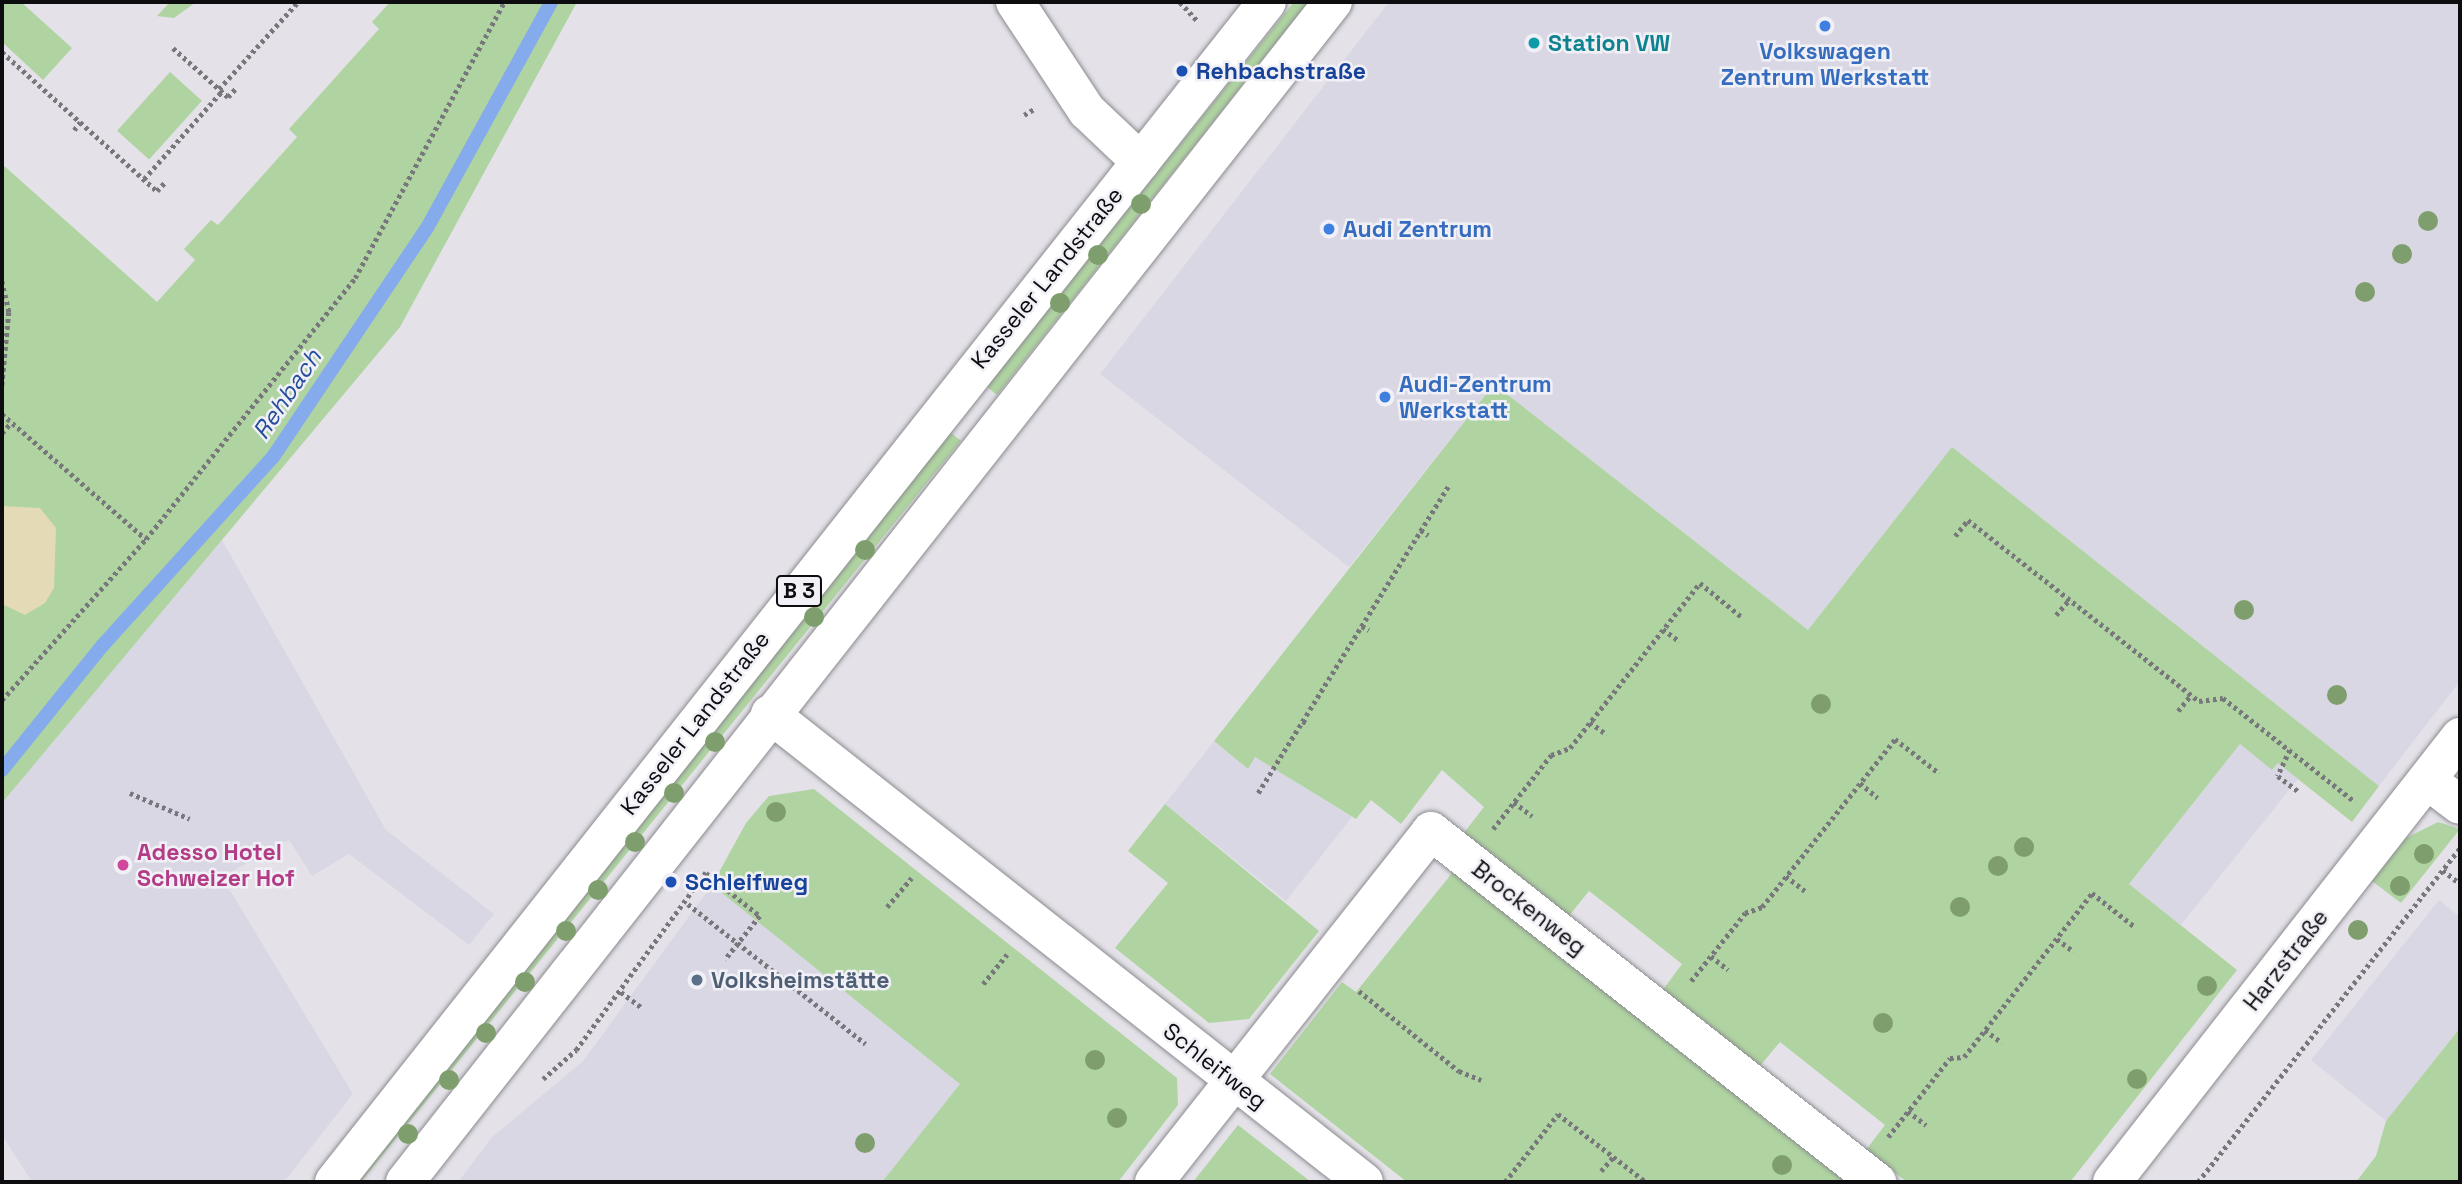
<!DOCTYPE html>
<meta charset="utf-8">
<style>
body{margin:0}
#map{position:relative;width:2462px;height:1184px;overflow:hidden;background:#e4e2e8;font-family:"Space Grotesk",sans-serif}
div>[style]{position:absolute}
.built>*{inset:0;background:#dad7e4}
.green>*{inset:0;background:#afd4a1;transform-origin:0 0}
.sand>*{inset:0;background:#e4dab5}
.stream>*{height:14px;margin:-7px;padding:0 7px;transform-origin:7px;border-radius:7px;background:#85abec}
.path>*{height:4.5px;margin-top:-2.25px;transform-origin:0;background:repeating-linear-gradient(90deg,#78777b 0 3.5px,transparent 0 7px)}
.roads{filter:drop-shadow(0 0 2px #8c8b90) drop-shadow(0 0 2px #8c8b90)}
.street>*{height:38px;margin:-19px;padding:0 19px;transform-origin:19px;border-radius:19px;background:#fff}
.primary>*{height:38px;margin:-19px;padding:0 19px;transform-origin:19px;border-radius:19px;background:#fff}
.trees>*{width:20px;height:20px;margin:-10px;border-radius:50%;background:#7f9e6d}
.dots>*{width:19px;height:19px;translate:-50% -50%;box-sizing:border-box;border:4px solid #f1f0f6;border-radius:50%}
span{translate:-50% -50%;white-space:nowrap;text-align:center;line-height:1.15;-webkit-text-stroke:5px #f1f0f6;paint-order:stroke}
.shield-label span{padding:2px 5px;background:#f1f0f6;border:2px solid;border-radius:5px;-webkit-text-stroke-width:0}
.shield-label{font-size:21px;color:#0d0d0f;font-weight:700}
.culture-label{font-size:23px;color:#0d838f;font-weight:700}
.left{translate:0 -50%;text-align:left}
.shop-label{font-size:23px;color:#366cbe;font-weight:700}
.transit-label{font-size:23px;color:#164399;font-weight:700}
.street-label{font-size:23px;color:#0d0d0f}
.hotel-label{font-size:23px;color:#b23c85;font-weight:700}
.service-label{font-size:23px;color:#4e5e75;font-weight:700}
.water-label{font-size:24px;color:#244e9b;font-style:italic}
.frame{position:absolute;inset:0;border:4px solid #0d0d0f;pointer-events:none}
</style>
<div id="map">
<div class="built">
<i style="clip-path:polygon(1389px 2px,2460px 2px,2460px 681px,2379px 786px,1952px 447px,1808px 630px,1494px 384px,1349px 567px,1100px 374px)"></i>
<i style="clip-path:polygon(222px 540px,386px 830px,494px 914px,469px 945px,349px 854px,312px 876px,289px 840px,222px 877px,353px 1094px,284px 1182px,32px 1182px,2px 1135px,2px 803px)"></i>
<i style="clip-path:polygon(1214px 741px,1248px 769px,1255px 757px,1352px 817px,1286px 901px,1165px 804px)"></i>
<i style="clip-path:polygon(2240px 744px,2272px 770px,2278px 763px,2298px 779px,2181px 925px,2129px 884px)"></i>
<i style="clip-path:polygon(712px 885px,961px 1084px,882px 1182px,458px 1182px,492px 1137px,583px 1061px)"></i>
<i style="clip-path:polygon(2439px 900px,2460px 917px,2460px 1028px,2386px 1121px,2311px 1060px)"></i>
</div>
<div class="green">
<i style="clip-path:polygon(2px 2px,21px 2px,72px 48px,43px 80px,2px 42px)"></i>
<i style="clip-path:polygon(170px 2px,196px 2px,174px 18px,157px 16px)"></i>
<i style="clip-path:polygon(390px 2px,577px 2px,400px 327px,2px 803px,2px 164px,157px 302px,195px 260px,184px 249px,211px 220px,218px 225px,297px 137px,289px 129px,379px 29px,372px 22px)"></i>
<i style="clip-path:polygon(1294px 2px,1308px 2px,997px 395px,986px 386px)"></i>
<i style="left:170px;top:72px;width:43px;height:79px;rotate:42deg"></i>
<i style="clip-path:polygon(1494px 384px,1808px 630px,1952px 447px,2379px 786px,2352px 822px,2278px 763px,2272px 770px,2240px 744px,2129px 884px,2237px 970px,2070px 1182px,1907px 1182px,1866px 1150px,1885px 1125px,1780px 1042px,1759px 1067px,1662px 991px,1682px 964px,1615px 911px,1589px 891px,1568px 917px,1463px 834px,1484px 807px,1442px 770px,1401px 824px,1371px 800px,1356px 819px,1255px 757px,1248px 769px,1214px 741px)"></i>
<i style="left:950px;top:432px;width:14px;height:954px;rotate:39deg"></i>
<i style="clip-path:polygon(814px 789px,1177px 1078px,1178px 1105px,1118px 1182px,882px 1182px,960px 1084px,712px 885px,746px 823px,769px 796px)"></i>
<i style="clip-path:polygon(1165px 804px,1319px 931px,1249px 1019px,1209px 1023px,1115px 948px,1168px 883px,1128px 851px)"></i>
<i style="clip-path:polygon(2438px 822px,2460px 829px,2401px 903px,2372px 881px,2406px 838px)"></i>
<i style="clip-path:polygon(1457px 867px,1853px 1182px,1407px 1182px,1270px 1074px,1342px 982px,1356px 992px)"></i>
<i style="clip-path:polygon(2460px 1028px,2460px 1182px,2356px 1182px,2376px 1156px,2386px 1121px)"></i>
<i style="clip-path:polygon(1238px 1125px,1311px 1182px,1193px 1182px)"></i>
</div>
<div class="sand">
<i style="clip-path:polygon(2px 506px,40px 508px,56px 528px,54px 588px,45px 603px,25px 615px,2px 604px)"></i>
</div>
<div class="stream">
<i style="left:2px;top:770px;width:161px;rotate:-51.1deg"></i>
<i style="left:103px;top:645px;width:253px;rotate:-47.9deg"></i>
<i style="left:273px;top:457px;width:276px;rotate:-56.1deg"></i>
<i style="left:427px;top:228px;width:258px;rotate:-61.2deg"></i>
</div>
<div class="path">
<i style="left:1180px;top:2px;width:26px;rotate:47deg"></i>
<i style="left:173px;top:48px;width:74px;rotate:41.7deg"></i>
<i style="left:228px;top:97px;width:13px;rotate:-48deg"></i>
<i style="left:2px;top:52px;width:208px;rotate:41.9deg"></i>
<i style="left:157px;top:191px;width:12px;rotate:-48deg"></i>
<i style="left:219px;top:89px;width:118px;rotate:-47.8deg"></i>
<i style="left:1024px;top:115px;width:12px;rotate:-31deg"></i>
<i style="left:74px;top:130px;width:10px;rotate:-53deg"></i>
<i style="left:144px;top:179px;width:118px;rotate:-48.4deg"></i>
<i style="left:2px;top:281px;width:32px;rotate:77deg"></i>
<i style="left:9px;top:312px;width:74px;rotate:95.4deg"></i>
<i style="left:2px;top:414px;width:191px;rotate:41deg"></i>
<i style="left:2px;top:433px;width:11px;rotate:-49deg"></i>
<i style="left:1421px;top:530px;width:9px;rotate:36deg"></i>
<i style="left:1955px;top:536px;width:21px;rotate:-51deg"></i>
<i style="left:1968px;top:520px;width:293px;rotate:38.1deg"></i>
<i style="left:2199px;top:701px;width:24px;rotate:-7deg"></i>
<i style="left:2223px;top:698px;width:168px;rotate:38.2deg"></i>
<i style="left:2056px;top:615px;width:21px;rotate:-49deg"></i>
<i style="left:1362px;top:626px;width:8px;rotate:30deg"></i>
<i style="left:1663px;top:629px;width:21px;rotate:37deg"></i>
<i style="left:2px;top:700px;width:216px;rotate:-48.2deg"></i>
<i style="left:146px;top:539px;width:334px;rotate:-51.3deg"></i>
<i style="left:355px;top:278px;width:314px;rotate:-61.6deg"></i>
<i style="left:2178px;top:711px;width:21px;rotate:-51deg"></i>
<i style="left:1303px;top:721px;width:7px;rotate:34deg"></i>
<i style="left:1590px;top:722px;width:21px;rotate:37deg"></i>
<i style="left:2290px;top:750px;width:29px;rotate:115deg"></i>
<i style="left:2278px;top:776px;width:25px;rotate:37deg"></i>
<i style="left:1860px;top:783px;width:23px;rotate:40deg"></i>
<i style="left:130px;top:793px;width:65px;rotate:23.4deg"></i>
<i style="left:1258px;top:793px;width:361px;rotate:-58.2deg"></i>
<i style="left:1514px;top:802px;width:23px;rotate:38deg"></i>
<i style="left:1493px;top:829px;width:94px;rotate:-51.9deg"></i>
<i style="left:1551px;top:755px;width:20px;rotate:-20deg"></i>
<i style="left:1570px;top:748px;width:210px;rotate:-51.8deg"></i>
<i style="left:1700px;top:583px;width:55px;rotate:39.1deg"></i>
<i style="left:2443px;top:870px;width:22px;rotate:39deg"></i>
<i style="left:706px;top:873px;width:69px;rotate:38.5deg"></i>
<i style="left:760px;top:916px;width:56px;rotate:128.5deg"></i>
<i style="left:1786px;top:876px;width:24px;rotate:38deg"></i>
<i style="left:688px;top:904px;width:226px;rotate:38.2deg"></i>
<i style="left:887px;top:907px;width:38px;rotate:-50deg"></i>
<i style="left:2057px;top:939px;width:21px;rotate:37deg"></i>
<i style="left:1711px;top:956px;width:22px;rotate:39deg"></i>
<i style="left:1691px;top:981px;width:87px;rotate:-51.5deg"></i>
<i style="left:1745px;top:913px;width:18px;rotate:-19deg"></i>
<i style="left:1762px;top:907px;width:214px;rotate:-51.6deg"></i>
<i style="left:1895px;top:739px;width:56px;rotate:37.7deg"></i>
<i style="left:983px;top:984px;width:38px;rotate:-51deg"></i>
<i style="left:1359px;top:991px;width:128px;rotate:38.7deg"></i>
<i style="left:1459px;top:1071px;width:24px;rotate:22deg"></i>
<i style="left:621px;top:992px;width:26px;rotate:37deg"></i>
<i style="left:1985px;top:1030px;width:21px;rotate:37deg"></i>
<i style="left:543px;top:1079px;width:44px;rotate:-41.3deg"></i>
<i style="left:576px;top:1050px;width:220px;rotate:-53.9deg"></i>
<i style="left:1908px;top:1111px;width:23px;rotate:38deg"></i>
<i style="left:1888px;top:1137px;width:100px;rotate:-51.9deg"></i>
<i style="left:1950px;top:1058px;width:14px;rotate:-4deg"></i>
<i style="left:1964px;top:1057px;width:208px;rotate:-52deg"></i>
<i style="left:2092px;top:893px;width:55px;rotate:38.3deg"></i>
<i style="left:1601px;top:1171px;width:18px;rotate:-49deg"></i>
<i style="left:1505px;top:1182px;width:86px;rotate:-52.1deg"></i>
<i style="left:1558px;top:1114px;width:111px;rotate:37.7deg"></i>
<i style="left:2198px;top:1182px;width:424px;rotate:-51.9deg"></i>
</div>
<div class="roads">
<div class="street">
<i style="left:1015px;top:2px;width:131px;rotate:56.6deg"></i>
<i style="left:1087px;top:111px;width:74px;rotate:43.4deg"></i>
<i style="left:770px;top:714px;width:756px;rotate:38.23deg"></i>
<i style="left:2427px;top:780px;width:41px;rotate:37.1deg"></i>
<i style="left:1154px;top:1182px;width:447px;rotate:-51.7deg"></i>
<i style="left:1431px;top:831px;width:568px;rotate:38.2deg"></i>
<i style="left:2112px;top:1182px;width:565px;rotate:-51.97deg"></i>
</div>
<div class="primary">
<i style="left:334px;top:1182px;width:1504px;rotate:-51.67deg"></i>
<i style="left:405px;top:1182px;width:1501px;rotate:-51.82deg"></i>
</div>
</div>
<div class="trees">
<i style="left:1141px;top:204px"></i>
<i style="left:2428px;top:221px"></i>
<i style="left:2402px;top:254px"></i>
<i style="left:1098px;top:255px"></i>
<i style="left:2365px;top:292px"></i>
<i style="left:1060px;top:303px"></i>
<i style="left:865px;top:550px"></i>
<i style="left:2244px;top:610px"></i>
<i style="left:814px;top:617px"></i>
<i style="left:2337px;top:695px"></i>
<i style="left:1821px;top:704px"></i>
<i style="left:715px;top:742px"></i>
<i style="left:674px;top:793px"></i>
<i style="left:776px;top:812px"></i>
<i style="left:635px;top:842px"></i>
<i style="left:2024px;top:847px"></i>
<i style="left:2424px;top:854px"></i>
<i style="left:1998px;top:866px"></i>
<i style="left:2400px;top:886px"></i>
<i style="left:598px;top:890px"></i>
<i style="left:1960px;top:907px"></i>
<i style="left:2358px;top:930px"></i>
<i style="left:566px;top:931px"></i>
<i style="left:525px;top:982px"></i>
<i style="left:2207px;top:986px"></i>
<i style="left:1883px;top:1023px"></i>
<i style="left:486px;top:1033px"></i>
<i style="left:1095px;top:1060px"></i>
<i style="left:2137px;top:1079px"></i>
<i style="left:449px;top:1080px"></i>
<i style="left:1117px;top:1118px"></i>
<i style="left:408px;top:1134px"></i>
<i style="left:865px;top:1143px"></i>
<i style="left:1782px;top:1165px"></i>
</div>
<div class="dots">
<i style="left:1825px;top:26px;background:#3f7fe0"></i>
<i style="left:1534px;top:43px;background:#0f9aa8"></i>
<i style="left:1182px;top:71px;background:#1a4fb4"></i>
<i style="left:1329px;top:229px;background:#3f7fe0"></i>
<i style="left:1385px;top:397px;background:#3f7fe0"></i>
<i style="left:123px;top:865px;background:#d1479c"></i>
<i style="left:671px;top:882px;background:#1a4fb4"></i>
<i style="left:697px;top:980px;background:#5c6f8a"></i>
</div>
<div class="shield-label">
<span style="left:799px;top:591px">B 3</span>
</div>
<div class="culture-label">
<span class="left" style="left:1548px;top:43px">Station VW</span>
</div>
<div class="shop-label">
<span style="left:1825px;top:64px">Volkswagen<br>Zentrum Werkstatt</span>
<span class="left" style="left:1343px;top:229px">Audi Zentrum</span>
<span class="left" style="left:1399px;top:397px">Audi-Zentrum<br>Werkstatt</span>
</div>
<div class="transit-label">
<span class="left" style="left:1196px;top:71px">Rehbachstraße</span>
<span class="left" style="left:685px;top:882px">Schleifweg</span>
</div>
<div class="street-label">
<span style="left:1047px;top:278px;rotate:-51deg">Kasseler Landstraße</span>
<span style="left:695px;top:723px;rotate:-52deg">Kasseler Landstraße</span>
<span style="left:1529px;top:908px;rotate:38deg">Brockenweg</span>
<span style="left:2286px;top:960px;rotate:-52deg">Harzstraße</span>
<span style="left:1215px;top:1066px;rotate:38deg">Schleifweg</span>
</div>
<div class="hotel-label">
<span class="left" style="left:137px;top:865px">Adesso Hotel<br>Schweizer Hof</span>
</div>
<div class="service-label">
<span class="left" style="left:711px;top:980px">Volksheimstätte</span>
</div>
<div class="water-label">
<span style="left:287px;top:394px;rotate:-56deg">Rehbach</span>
</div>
<div class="frame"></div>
</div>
